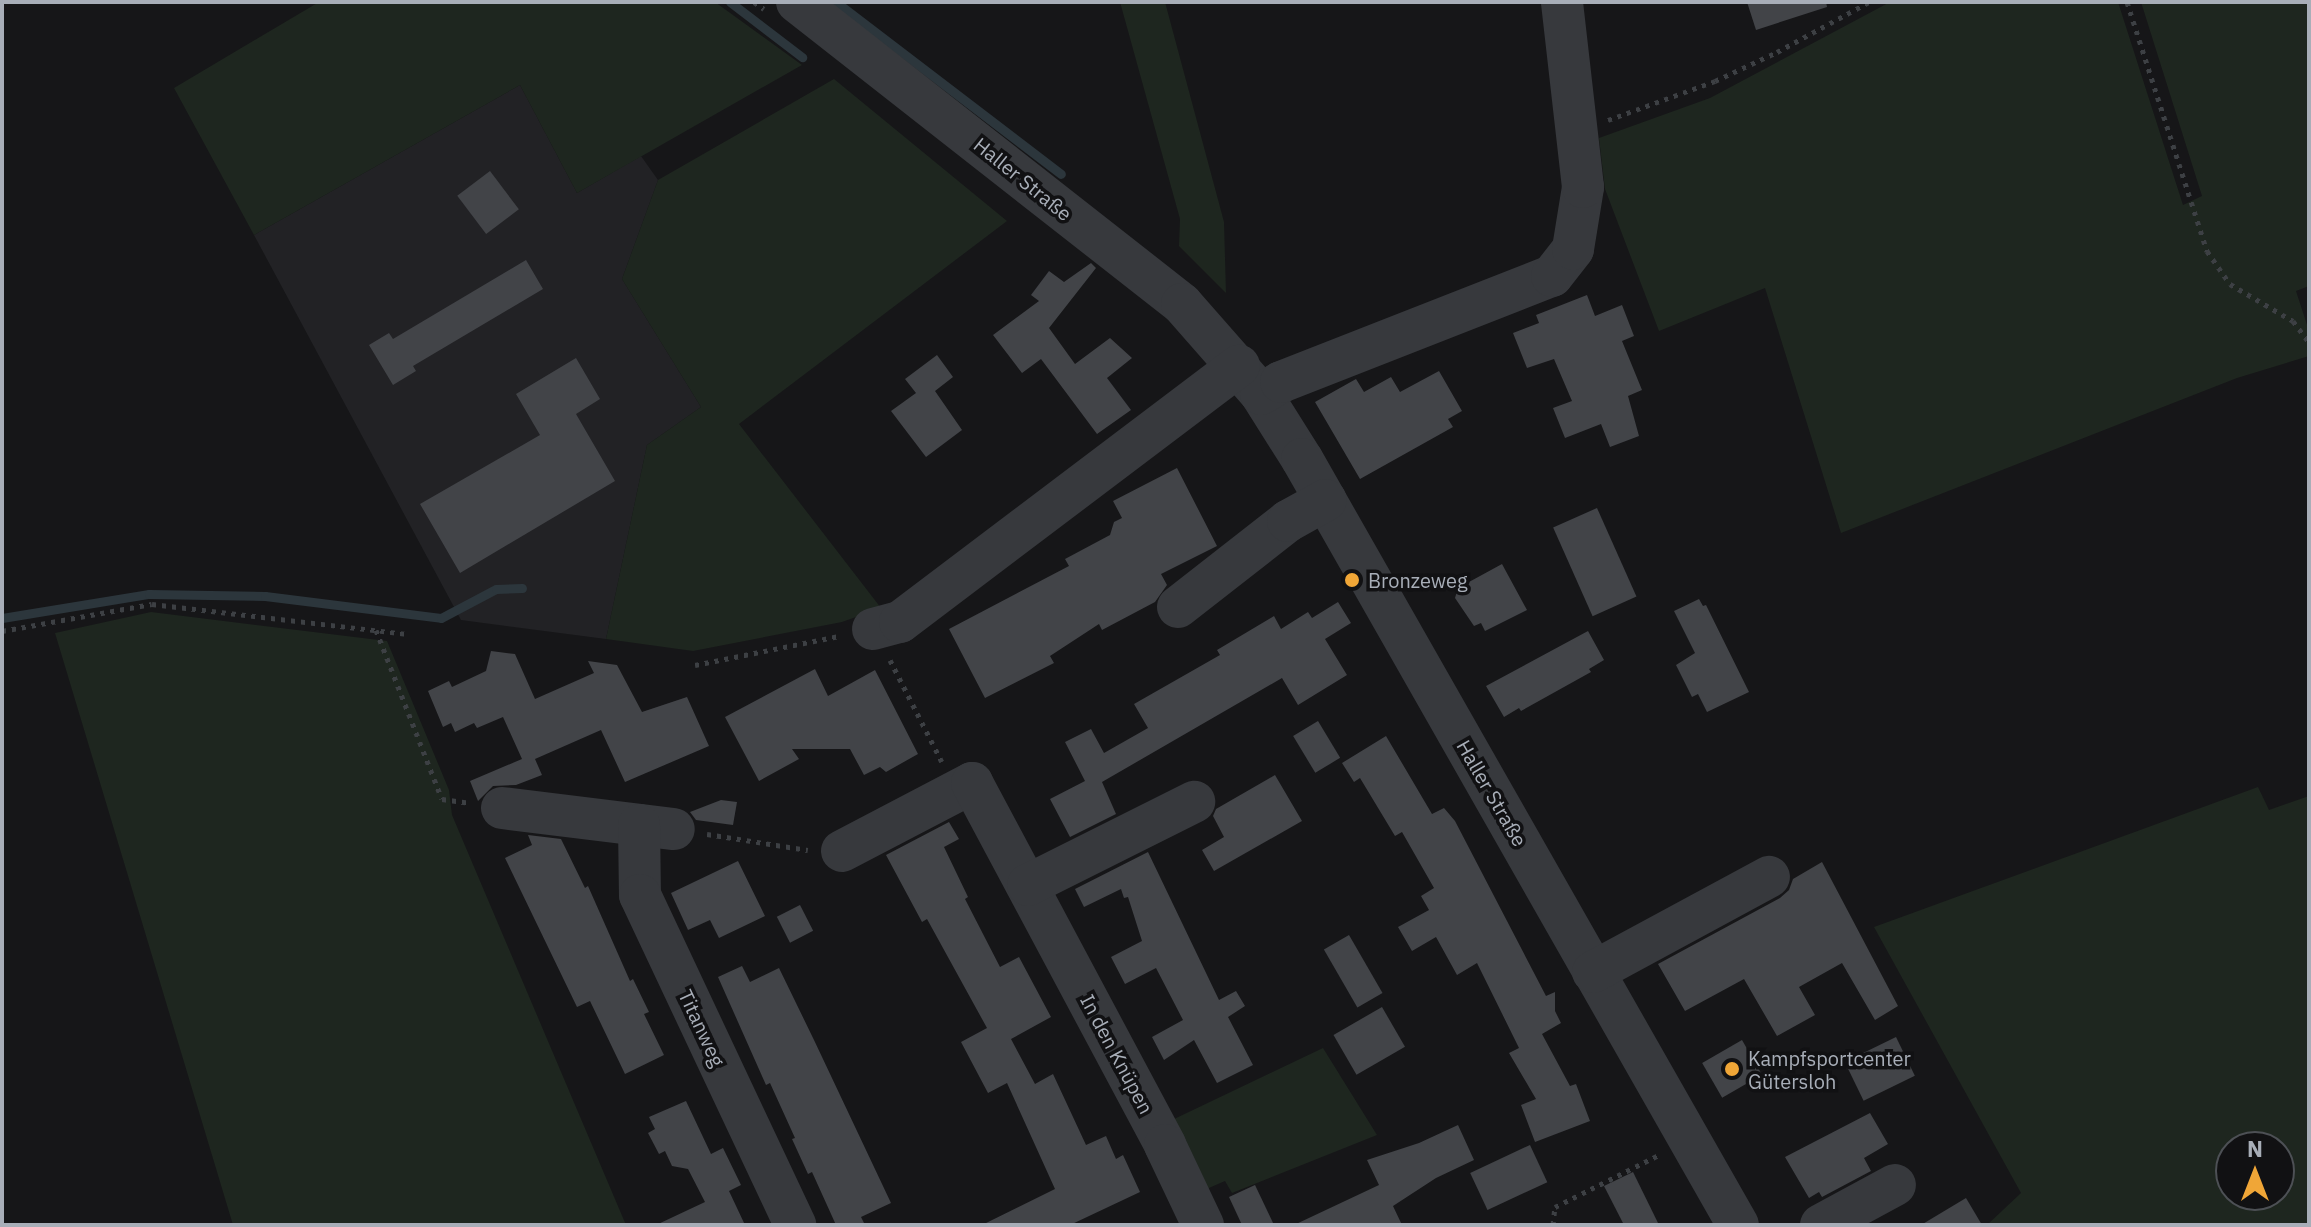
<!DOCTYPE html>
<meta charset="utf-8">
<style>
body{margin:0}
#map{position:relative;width:2311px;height:1227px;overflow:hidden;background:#161618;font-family:"IBM Plex Sans",sans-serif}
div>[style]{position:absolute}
.built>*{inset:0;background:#222225}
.green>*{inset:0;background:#1e261f}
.stream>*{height:9px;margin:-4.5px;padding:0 4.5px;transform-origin:4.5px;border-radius:4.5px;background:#2c363c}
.building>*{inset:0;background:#424448;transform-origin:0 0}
.path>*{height:5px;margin-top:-2.5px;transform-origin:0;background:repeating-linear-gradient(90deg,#3d4044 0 4px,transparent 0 10px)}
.minor>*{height:42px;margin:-21px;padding:0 21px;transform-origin:21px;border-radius:21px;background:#37393d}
.dots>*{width:22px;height:22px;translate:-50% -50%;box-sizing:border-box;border:4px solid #111113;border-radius:50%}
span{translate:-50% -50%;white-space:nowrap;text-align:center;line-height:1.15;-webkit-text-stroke:7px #111113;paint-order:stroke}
.street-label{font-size:20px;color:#a8aeb8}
.poi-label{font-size:20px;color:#a8aeb8}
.left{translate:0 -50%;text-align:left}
.frame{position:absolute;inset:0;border:4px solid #a8aeb8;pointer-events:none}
.north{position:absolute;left:2215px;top:1131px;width:80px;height:80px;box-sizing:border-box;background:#111113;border:2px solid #4d5055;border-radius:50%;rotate:0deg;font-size:22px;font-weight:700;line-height:32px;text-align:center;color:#a8aeb8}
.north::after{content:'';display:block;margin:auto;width:28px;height:36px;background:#f0a637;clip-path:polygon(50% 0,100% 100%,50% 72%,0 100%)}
</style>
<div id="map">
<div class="built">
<i style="clip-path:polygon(520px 85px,577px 193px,641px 156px,658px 180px,622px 279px,701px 407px,647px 445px,606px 639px,461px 620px,254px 235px)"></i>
</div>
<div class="green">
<i style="clip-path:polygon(319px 2px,715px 2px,802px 65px,577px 193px,520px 85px,254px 235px,174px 88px)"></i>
<i style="clip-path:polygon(1120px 2px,1165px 2px,1224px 222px,1226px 293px,1179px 246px,1180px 219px)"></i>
<i style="clip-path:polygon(1890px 2px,2118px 2px,2183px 205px,2202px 196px,2141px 2px,2309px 2px,2309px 286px,2296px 291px,2309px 331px,2309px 356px,2237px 378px,1841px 533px,1765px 288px,1659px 331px,1605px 189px,1599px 138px,1710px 98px)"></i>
<i style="clip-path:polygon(834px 79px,1007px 221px,739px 424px,881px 608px,842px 622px,693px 651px,606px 639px,647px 445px,701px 407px,622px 279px,658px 180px)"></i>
<i style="clip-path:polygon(151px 612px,387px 641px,449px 790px,452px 815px,626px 1225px,233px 1225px,55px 633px)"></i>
<i style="clip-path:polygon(evenodd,2258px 787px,2269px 810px,2309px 796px,2309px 1225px,1987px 1225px,2021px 1193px,1874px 927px,2258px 787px,2231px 1147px,2279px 1147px,2279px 1195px,2231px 1195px,2231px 1147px)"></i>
<i style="clip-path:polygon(1323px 1048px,1377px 1135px,1232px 1193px,1225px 1181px,1202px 1191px,1170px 1121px)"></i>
</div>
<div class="stream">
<i style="left:730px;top:2px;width:91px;rotate:37.4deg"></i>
<i style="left:836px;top:2px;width:283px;rotate:37.4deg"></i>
<i style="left:2px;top:618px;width:149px;rotate:-9.3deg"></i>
<i style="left:149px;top:594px;width:116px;rotate:1deg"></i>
<i style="left:265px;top:596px;width:177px;rotate:7.1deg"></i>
<i style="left:441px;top:618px;width:62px;rotate:-27.8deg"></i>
<i style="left:496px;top:589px;width:26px;rotate:-2deg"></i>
</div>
<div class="building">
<i style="clip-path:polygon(1747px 2px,1826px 2px,1827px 7px,1756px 30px)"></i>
<i style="left:490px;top:171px;width:48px;height:41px;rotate:53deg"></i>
<i style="clip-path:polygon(526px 260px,543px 289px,413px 366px,416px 371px,393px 385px,369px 345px,389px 333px,393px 339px)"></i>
<i style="clip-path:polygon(1091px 263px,1096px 268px,1049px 328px,1075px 364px,1110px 338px,1132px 358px,1107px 378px,1131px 410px,1097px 434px,1041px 359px,1022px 373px,993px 335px,1039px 301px,1031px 295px,1049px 271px,1064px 282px)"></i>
<i style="clip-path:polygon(1587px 295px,1595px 316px,1622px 305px,1634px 336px,1622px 341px,1642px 390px,1628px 396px,1639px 436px,1610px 447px,1601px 424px,1565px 438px,1553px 408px,1572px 401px,1554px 359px,1527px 368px,1513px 333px,1539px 323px,1536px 315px)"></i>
<i style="clip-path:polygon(937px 355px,953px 377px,935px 391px,962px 430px,926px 457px,891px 411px,916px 393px,905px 379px)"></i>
<i style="clip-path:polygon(576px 358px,600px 399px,576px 414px,615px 481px,460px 573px,420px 504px,540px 435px,516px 394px)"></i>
<i style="clip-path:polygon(1439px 371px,1462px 411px,1448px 419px,1453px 427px,1360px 479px,1315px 402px,1356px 379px,1364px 392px,1391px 377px,1400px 392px)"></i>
<i style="clip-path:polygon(1177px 468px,1217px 546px,1161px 574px,1167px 585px,1155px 602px,1102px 630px,1099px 624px,1050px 656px,1054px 663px,985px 698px,949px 629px,1069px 566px,1065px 559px,1110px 535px,1114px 522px,1122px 518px,1113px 501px)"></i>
<i style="left:1597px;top:508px;width:97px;height:48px;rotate:66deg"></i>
<i style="clip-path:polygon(1502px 564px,1527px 610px,1485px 631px,1481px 623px,1474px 626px,1455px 598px,1458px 588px)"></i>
<i style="clip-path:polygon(1699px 599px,1703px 606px,1706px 605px,1749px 692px,1707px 712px,1698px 694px,1692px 697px,1676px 665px,1695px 653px,1674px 611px)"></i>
<i style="clip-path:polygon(1338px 602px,1351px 623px,1325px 639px,1347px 675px,1298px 705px,1282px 678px,1102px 782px,1116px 814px,1070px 837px,1050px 799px,1085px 781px,1065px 742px,1091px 729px,1104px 753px,1148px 728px,1134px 704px,1220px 655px,1217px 650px,1274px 616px,1281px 629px,1308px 612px,1312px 618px)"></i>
<i style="clip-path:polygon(1588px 631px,1604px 660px,1589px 669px,1591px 672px,1521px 711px,1519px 708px,1504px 717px,1486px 686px)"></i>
<i style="clip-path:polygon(491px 651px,515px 654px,535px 699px,594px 673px,588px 661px,617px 665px,642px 712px,687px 697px,709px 746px,625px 782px,601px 730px,535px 759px,542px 775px,516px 785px,493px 786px,478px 801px,470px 781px,522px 759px,503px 717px,477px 728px,474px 723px,455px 732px,451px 723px,443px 727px,428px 691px,449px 681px,452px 687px,486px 671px)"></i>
<i style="clip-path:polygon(815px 669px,828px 696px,875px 670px,918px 754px,886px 772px,880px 767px,864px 775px,850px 749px,792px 749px,799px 759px,759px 781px,725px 717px)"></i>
<i style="left:1318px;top:721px;width:43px;height:29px;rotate:59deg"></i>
<i style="clip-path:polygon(1386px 736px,1432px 814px,1444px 808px,1455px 821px,1546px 996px,1555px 992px,1555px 1011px,1561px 1023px,1542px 1034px,1570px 1086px,1576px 1084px,1590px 1121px,1535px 1142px,1521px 1105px,1536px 1099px,1509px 1053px,1519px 1048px,1477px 963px,1457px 975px,1436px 937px,1412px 951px,1398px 927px,1429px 910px,1421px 896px,1434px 888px,1402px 832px,1395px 836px,1360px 778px,1354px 782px,1342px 763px)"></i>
<i style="clip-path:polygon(1275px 775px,1302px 821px,1214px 871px,1202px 850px,1224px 837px,1213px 816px,1216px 809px)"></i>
<i style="clip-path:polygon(721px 800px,737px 802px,733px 825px,696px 820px,690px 812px)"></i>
<i style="clip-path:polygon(949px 822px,959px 839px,944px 847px,968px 897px,965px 899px,1000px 967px,1019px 957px,1051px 1017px,1011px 1039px,1035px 1084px,1053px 1074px,1086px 1145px,1106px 1136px,1116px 1159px,1123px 1155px,1140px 1192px,1070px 1225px,982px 1225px,1055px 1189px,1007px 1083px,988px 1093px,961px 1042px,987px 1028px,927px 919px,922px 922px,886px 855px)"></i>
<i style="clip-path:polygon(528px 835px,561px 839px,585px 888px,588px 886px,630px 981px,633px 979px,649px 1012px,644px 1014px,664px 1055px,625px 1074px,590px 1001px,577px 1007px,505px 858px,532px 845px)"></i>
<i style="clip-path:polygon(1148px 852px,1219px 1000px,1236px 991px,1245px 1006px,1228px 1017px,1253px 1065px,1217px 1083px,1194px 1040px,1164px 1060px,1152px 1037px,1183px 1020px,1156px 968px,1125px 984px,1111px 957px,1142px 941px,1128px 897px,1124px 898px,1121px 889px,1084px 907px,1075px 889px)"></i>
<i style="clip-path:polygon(738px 861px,765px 916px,719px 938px,710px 920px,688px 930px,671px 893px)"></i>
<i style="clip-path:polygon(1822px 862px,1898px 1006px,1875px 1020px,1842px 963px,1799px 987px,1815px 1015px,1777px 1036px,1744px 979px,1685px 1011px,1658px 964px,1780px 898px,1789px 890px,1793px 879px)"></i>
<i style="left:800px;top:905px;width:29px;height:26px;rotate:63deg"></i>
<i style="left:1349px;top:935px;width:67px;height:29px;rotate:60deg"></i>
<i style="clip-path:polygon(742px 966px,750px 982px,779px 968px,814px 1040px,891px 1203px,861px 1217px,865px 1225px,836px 1225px,812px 1172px,808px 1174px,792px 1139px,795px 1138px,770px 1083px,766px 1085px,718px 977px)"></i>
<i style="left:1382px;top:1007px;width:46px;height:56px;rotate:60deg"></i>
<i style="left:1896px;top:1037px;width:43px;height:57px;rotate:64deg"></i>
<i style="left:1742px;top:1040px;width:40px;height:46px;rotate:60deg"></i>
<i style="clip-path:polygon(686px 1101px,711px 1154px,723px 1148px,741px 1185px,729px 1191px,745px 1225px,656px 1225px,705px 1202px,688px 1169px,672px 1166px,665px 1151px,659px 1154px,648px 1133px,655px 1129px,649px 1117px)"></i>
<i style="clip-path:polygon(1870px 1113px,1888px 1144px,1864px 1158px,1871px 1171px,1822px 1197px,1819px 1192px,1809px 1198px,1785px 1157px)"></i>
<i style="clip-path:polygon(1458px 1125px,1474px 1160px,1436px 1178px,1393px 1206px,1402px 1225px,1294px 1225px,1379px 1185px,1367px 1160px,1419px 1143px)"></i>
<i style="left:1530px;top:1145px;width:41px;height:66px;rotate:65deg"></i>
<i style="clip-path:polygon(1633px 1172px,1659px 1225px,1624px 1225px,1604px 1186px)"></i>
<i style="clip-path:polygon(1255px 1185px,1274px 1225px,1242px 1225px,1229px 1197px)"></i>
<i style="clip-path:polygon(1966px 1198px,1982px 1225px,1921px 1225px)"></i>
</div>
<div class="path">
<i style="left:754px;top:2px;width:12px;rotate:35deg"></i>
<i style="left:2127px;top:2px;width:262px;rotate:72.2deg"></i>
<i style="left:2207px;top:251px;width:40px;rotate:55.1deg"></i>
<i style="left:2230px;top:284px;width:73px;rotate:30.4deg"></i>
<i style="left:2293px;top:321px;width:26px;rotate:53deg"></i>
<i style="left:1608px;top:120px;width:114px;rotate:-20deg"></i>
<i style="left:1715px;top:81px;width:68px;rotate:-25.1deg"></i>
<i style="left:1777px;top:52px;width:105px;rotate:-28.5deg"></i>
<i style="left:376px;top:630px;width:181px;rotate:68.7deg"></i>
<i style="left:442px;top:799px;width:29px;rotate:8deg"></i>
<i style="left:2px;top:631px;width:152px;rotate:-10.2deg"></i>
<i style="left:152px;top:604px;width:256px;rotate:6.7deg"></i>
<i style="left:890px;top:660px;width:114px;rotate:63deg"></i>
<i style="left:695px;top:665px;width:147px;rotate:-11.4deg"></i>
<i style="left:707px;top:834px;width:102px;rotate:9deg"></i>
<i style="left:1553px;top:1225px;width:18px;rotate:-84deg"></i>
<i style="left:1555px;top:1207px;width:116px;rotate:-26.6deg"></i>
</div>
<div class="minor">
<i style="left:797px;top:2px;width:489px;rotate:38.1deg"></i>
<i style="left:1182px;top:304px;width:120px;rotate:48.7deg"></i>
<i style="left:1261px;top:394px;width:77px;rotate:57.8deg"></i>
<i style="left:1302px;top:459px;width:881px;rotate:60.35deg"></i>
<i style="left:1261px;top:394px;width:23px;rotate:-31deg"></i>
<i style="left:1281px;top:382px;width:291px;rotate:-21.4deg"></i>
<i style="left:1552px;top:276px;width:34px;rotate:-52deg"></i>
<i style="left:1573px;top:249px;width:63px;rotate:-80.8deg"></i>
<i style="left:1583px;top:187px;width:186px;rotate:-96.5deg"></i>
<i style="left:1178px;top:607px;width:140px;rotate:-38deg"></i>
<i style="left:1288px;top:521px;width:43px;rotate:-28.9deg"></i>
<i style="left:873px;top:629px;width:28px;rotate:-15deg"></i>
<i style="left:900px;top:622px;width:425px;rotate:-37.1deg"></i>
<i style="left:502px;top:808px;width:173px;rotate:7deg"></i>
<i style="left:639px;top:825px;width:70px;rotate:89.2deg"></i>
<i style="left:640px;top:895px;width:365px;rotate:64.8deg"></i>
<i style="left:842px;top:851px;width:147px;rotate:-27.6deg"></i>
<i style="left:972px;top:783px;width:410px;rotate:61.9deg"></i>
<i style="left:1165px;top:1145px;width:89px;rotate:64.6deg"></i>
<i style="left:1028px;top:885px;width:186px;rotate:-26.6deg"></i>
<i style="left:1593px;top:972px;width:200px;rotate:-28.4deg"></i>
<i style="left:1821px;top:1225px;width:84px;rotate:-28.4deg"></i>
</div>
<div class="dots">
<i style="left:1352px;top:580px;background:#f0a637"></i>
<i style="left:1732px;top:1069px;background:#f0a637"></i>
</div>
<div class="street-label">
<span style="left:1023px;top:179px;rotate:39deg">Haller Straße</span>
<span style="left:1492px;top:793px;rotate:60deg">Haller Straße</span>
<span style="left:702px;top:1028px;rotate:65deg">Titanweg</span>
<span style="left:1117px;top:1054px;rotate:62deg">In den Knüpen</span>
</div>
<div class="poi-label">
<span class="left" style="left:1368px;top:580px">Bronzeweg</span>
<span class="left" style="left:1748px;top:1070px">Kampfsportcenter<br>Gütersloh</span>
</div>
<div class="frame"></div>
<div class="north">N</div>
</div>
